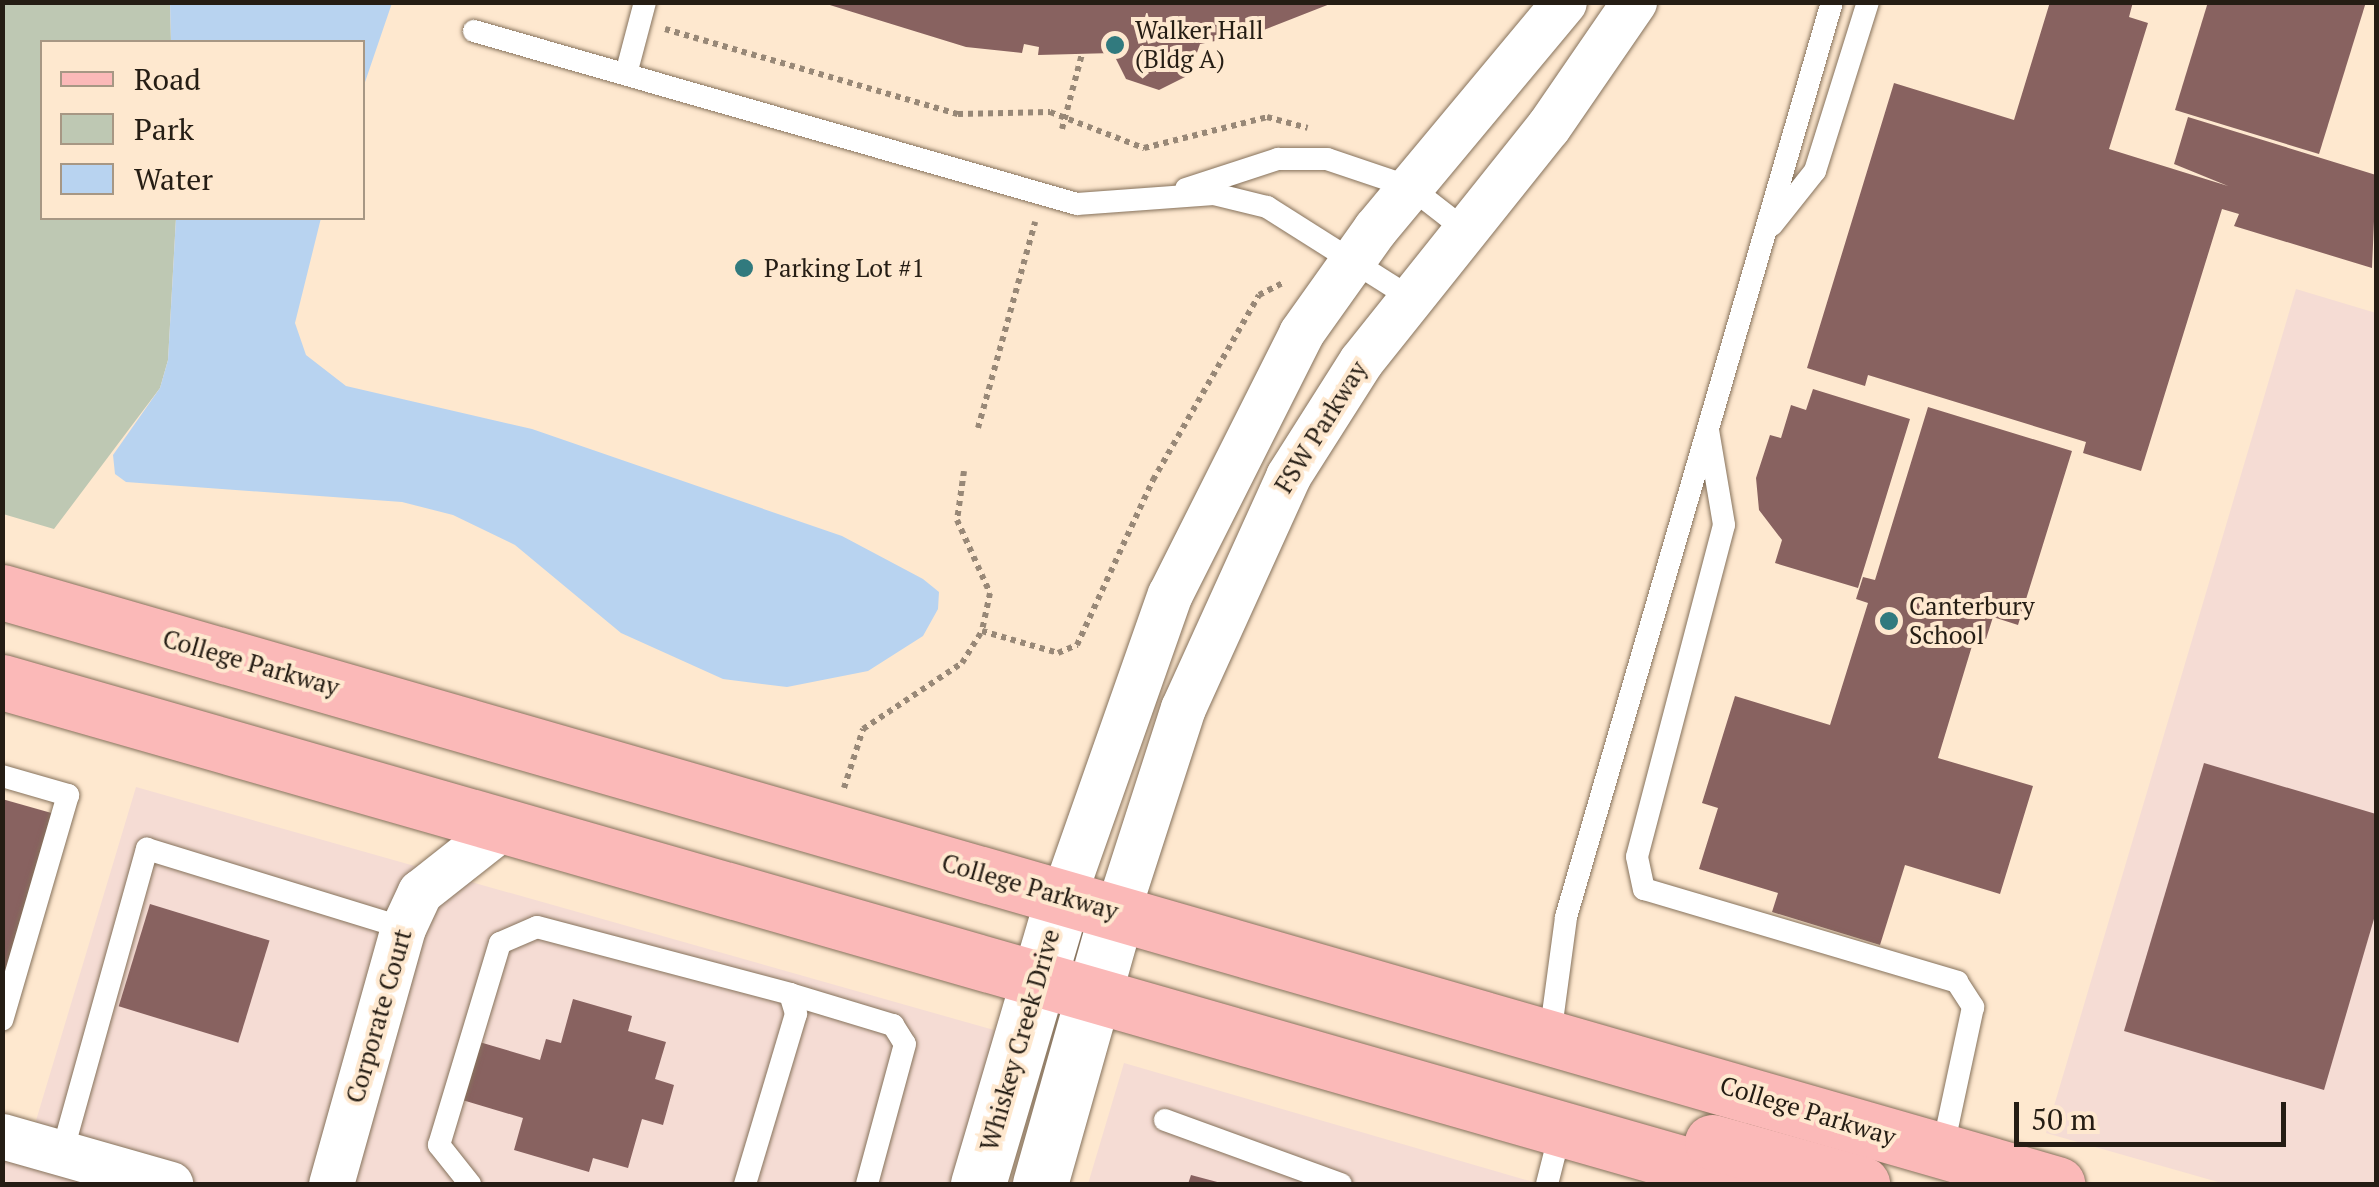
<!DOCTYPE html>
<style>
body{margin:0}
#map{position:relative;width:2379px;height:1187px;overflow:hidden;background:#fee8cf;font-family:"PT Serif",serif}
div>[style]{position:absolute}
.commercial>*{inset:0;background:#f5dcd4}
.green>*{inset:0;background:#bec8b3}
.water>*{inset:0;background:#b8d3f0}
.building>*{inset:0;background:#886260;transform-origin:0 0}
.path>*{height:6px;margin-top:-3px;transform-origin:0;background:repeating-linear-gradient(90deg,#988877 0 5px,transparent 0 10px)}
.roads{filter:drop-shadow(0 0 2px #86725c) drop-shadow(0 0 2px #86725c)}
.service>*{height:22px;margin:-11px;padding:0 11px;transform-origin:11px;border-radius:11px;background:#fff}
.minor>*{height:45px;margin:-22.5px;padding:0 22.5px;transform-origin:22.5px;border-radius:22.5px;background:#fff}
.tertiary>*{height:55px;margin:-27.5px;padding:0 27.5px;transform-origin:27.5px;border-radius:27.5px;background:#fff}
.primary>*{height:55px;margin:-27.5px;padding:0 27.5px;transform-origin:27.5px;border-radius:27.5px;background:#fbb9b8}
.dots>*{width:28px;height:28px;translate:-50% -50%;box-sizing:border-box;border:5px solid #fee8cf;border-radius:50%}
span{translate:-50% -50%;white-space:nowrap;text-align:center;line-height:1.15;-webkit-text-stroke:8px #fee8cf;paint-order:stroke}
.poi-label{font-size:25px;color:#251d14}
.left{translate:0 -50%;text-align:left}
.street-label{font-size:25px;color:#251d14}
.frame{position:absolute;inset:0;border:5px solid #251d14;pointer-events:none}
.legend{position:absolute;left:40px;top:40px;width:325px;height:180px;box-sizing:border-box;background:#fee8cf;border:2px solid #a79784;margin:0;padding:12px 18px;list-style:none;font-size:30px;color:#251d14}
.legend li{display:flex;align-items:center;gap:20px;height:50px}
.legend b{width:50px;border:2px solid #a79784}
.scale{position:absolute;left:2014px;top:1102px;width:272px;height:45px;box-sizing:border-box;border:5px solid #251d14;border-top:0;padding-left:12px;font-size:30px;line-height:35px;white-space:nowrap;color:#251d14;-webkit-text-stroke:8px #fee8cf;paint-order:stroke}
</style>
<div id="map">
<div class="commercial">
<i style="clip-path:polygon(2296px 289px,2376px 313px,2376px 1184px,2225px 1184px,2046px 1133px)"></i>
<i style="clip-path:polygon(136px 787px,1001px 1032px,958px 1184px,3px 1184px,2px 1155px,29px 1144px)"></i>
<i style="clip-path:polygon(1124px 1063px,1540px 1184px,1088px 1184px)"></i>
</div>
<div class="green">
<i style="clip-path:polygon(2px 3px,170px 3px,171px 42px,42px 42px,42px 218px,176px 218px,168px 360px,160px 388px,54px 529px,3px 514px)"></i>
</div>
<div class="water">
<i style="clip-path:polygon(170px 3px,170px 2px,392px 3px,363px 88px,362px 42px,171px 42px)"></i>
<i style="clip-path:polygon(176px 218px,321px 218px,295px 323px,306px 355px,346px 386px,532px 429px,842px 536px,923px 579px,939px 592px,938px 609px,923px 636px,868px 671px,787px 687px,723px 679px,621px 633px,515px 545px,453px 515px,402px 502px,126px 482px,115px 474px,113px 455px,160px 388px,168px 360px)"></i>
</div>
<div class="building">
<i style="clip-path:polygon(820px 2px,1335px 2px,1256px 33px,1200px 44px,1189px 75px,1159px 90px,1126px 79px,1113px 53px,1038px 55px,1039px 47px,1024px 44px,1022px 53px,966px 47px)"></i>
<i style="clip-path:polygon(2050px 2px,2133px 2px,2129px 17px,2148px 23px,2109px 149px,2228px 186px,2174px 164px,2188px 117px,2376px 175px,2372px 268px,2234px 226px,2239px 214px,2222px 209px,2141px 471px,2083px 453px,2086px 442px,1868px 375px,1865px 386px,1807px 368px,1894px 83px,2014px 120px)"></i>
<i style="clip-path:polygon(2208px 2px,2366px 2px,2319px 154px,2175px 110px)"></i>
<i style="clip-path:polygon(1813px 389px,1910px 419px,1858px 588px,1775px 563px,1782px 540px,1759px 510px,1756px 478px,1770px 435px,1781px 438px,1791px 405px,1806px 410px)"></i>
<i style="clip-path:polygon(1928px 407px,2072px 451px,2018px 625px,1993px 617px,1986px 639px,1975px 636px,1938px 758px,2033px 786px,2000px 894px,1905px 865px,1880px 945px,1772px 912px,1778px 893px,1699px 869px,1718px 808px,1702px 803px,1735px 696px,1830px 725px,1868px 603px,1856px 599px,1863px 577px,1875px 580px)"></i>
<i style="clip-path:polygon(2204px 763px,2376px 814px,2376px 912px,2324px 1090px,2124px 1031px)"></i>
<i style="clip-path:polygon(2px 799px,55px 814px,8px 976px,2px 974px)"></i>
<i style="left:150px;top:904px;width:125px;height:107px;rotate:17deg"></i>
<i style="clip-path:polygon(573px 999px,632px 1016px,628px 1031px,666px 1042px,655px 1079px,674px 1085px,663px 1125px,642px 1119px,628px 1168px,593px 1158px,589px 1172px,514px 1150px,523px 1118px,459px 1099px,476px 1041px,540px 1060px,546px 1039px,561px 1043px)"></i>
<i style="clip-path:polygon(1191px 1175px,1221px 1183px,1221px 1184px,1188px 1184px)"></i>
</div>
<div class="path">
<i style="left:665px;top:29px;width:305px;rotate:16.2deg"></i>
<i style="left:958px;top:114px;width:92px;rotate:-1.2deg"></i>
<i style="left:1050px;top:112px;width:101px;rotate:21deg"></i>
<i style="left:1144px;top:148px;width:127px;rotate:-14.1deg"></i>
<i style="left:1267px;top:117px;width:42px;rotate:15deg"></i>
<i style="left:1062px;top:129px;width:78px;rotate:-75.1deg"></i>
<i style="left:978px;top:428px;width:214px;rotate:-74.5deg"></i>
<i style="left:964px;top:471px;width:49px;rotate:98.1deg"></i>
<i style="left:957px;top:520px;width:80px;rotate:65.7deg"></i>
<i style="left:990px;top:593px;width:39px;rotate:102deg"></i>
<i style="left:844px;top:788px;width:62px;rotate:-72.1deg"></i>
<i style="left:863px;top:729px;width:119px;rotate:-33.7deg"></i>
<i style="left:962px;top:663px;width:38px;rotate:-58deg"></i>
<i style="left:982px;top:631px;width:79px;rotate:16.1deg"></i>
<i style="left:1058px;top:653px;width:21px;rotate:-23deg"></i>
<i style="left:1077px;top:645px;width:182px;rotate:-65.3deg"></i>
<i style="left:1153px;top:480px;width:213px;rotate:-60.2deg"></i>
<i style="left:1259px;top:295px;width:29px;rotate:-27deg"></i>
</div>
<div class="roads">
<div class="service">
<i style="left:474px;top:31px;width:627px;rotate:16.01deg"></i>
<i style="left:1077px;top:204px;width:137px;rotate:-4.2deg"></i>
<i style="left:1214px;top:194px;width:55px;rotate:13.8deg"></i>
<i style="left:1267px;top:207px;width:170px;rotate:32.3deg"></i>
<i style="left:626px;top:74px;width:74px;rotate:-75.2deg"></i>
<i style="left:1186px;top:189px;width:97px;rotate:-18.1deg"></i>
<i style="left:1278px;top:159px;width:49px"></i>
<i style="left:1327px;top:159px;width:88px;rotate:18.6deg"></i>
<i style="left:1410px;top:187px;width:68px;rotate:37.9deg"></i>
<i style="left:1772px;top:225px;width:69px;rotate:-51.5deg"></i>
<i style="left:1815px;top:171px;width:177px;rotate:-72.6deg"></i>
<i style="left:1708px;top:430px;width:96px;rotate:80.4deg"></i>
<i style="left:1724px;top:525px;width:343px;rotate:104.7deg"></i>
<i style="left:1637px;top:857px;width:33px;rotate:78deg"></i>
<i style="left:1644px;top:889px;width:327px;rotate:16.5deg"></i>
<i style="left:1957px;top:982px;width:30px;rotate:57deg"></i>
<i style="left:1973px;top:1007px;width:147px;rotate:102.1deg"></i>
<i style="left:2px;top:776px;width:69px;rotate:16.1deg"></i>
<i style="left:68px;top:795px;width:234px;rotate:106.3deg"></i>
<i style="left:790px;top:994px;width:108px;rotate:16.8deg"></i>
<i style="left:893px;top:1025px;width:22px;rotate:58deg"></i>
<i style="left:905px;top:1044px;width:145px;rotate:105.2deg"></i>
<i style="left:1550px;top:1036px;width:120px;rotate:-82.3deg"></i>
<i style="left:1566px;top:917px;width:953px;rotate:-73.79deg"></i>
<i style="left:1165px;top:1120px;width:187px;rotate:20deg"></i>
<i style="left:62px;top:1153px;width:316px;rotate:-74.4deg"></i>
<i style="left:147px;top:849px;width:268px;rotate:17.1deg"></i>
<i style="left:470px;top:1184px;width:50px;rotate:-128.5deg"></i>
<i style="left:439px;top:1145px;width:211px;rotate:-73.2deg"></i>
<i style="left:500px;top:943px;width:40px;rotate:-23.4deg"></i>
<i style="left:537px;top:927px;width:262px;rotate:14.8deg"></i>
<i style="left:790px;top:994px;width:21px;rotate:73deg"></i>
<i style="left:796px;top:1014px;width:177px;rotate:106.7deg"></i>
<i style="left:1547px;top:1184px;width:57px;rotate:-75.7deg"></i>
</div>
<div class="minor">
<i style="left:1063px;top:897px;width:321px;rotate:-70.6deg"></i>
<i style="left:1170px;top:594px;width:292px;rotate:-63.3deg"></i>
<i style="left:1301px;top:333px;width:128px;rotate:-54.6deg"></i>
<i style="left:1375px;top:229px;width:295px;rotate:-50.2deg"></i>
<i style="left:1117px;top:912px;width:214px;rotate:-72.1deg"></i>
<i style="left:1183px;top:708px;width:255px;rotate:-65.6deg"></i>
<i style="left:1288px;top:476px;width:136px;rotate:-57.6deg"></i>
<i style="left:1361px;top:361px;width:300px;rotate:-51.4deg"></i>
<i style="left:1548px;top:127px;width:152px;rotate:-55.5deg"></i>
<i style="left:2px;top:1136px;width:175px;rotate:15.9deg"></i>
<i style="left:331px;top:1184px;width:266px;rotate:-74.3deg"></i>
<i style="left:403px;top:928px;width:40px;rotate:-65deg"></i>
<i style="left:420px;top:892px;width:103px;rotate:-38.3deg"></i>
</div>
<div class="tertiary">
<i style="left:978px;top:1184px;width:299px;rotate:-73.5deg"></i>
<i style="left:1040px;top:1184px;width:283px;rotate:-74.2deg"></i>
</div>
<div class="primary">
<i style="left:2px;top:592px;width:2139px;rotate:16.07deg"></i>
<i style="left:2px;top:682px;width:1823px;rotate:15.99deg"></i>
<i style="left:1712px;top:1142px;width:156px;rotate:15.6deg"></i>
</div>
</div>
<div class="dots">
<i style="left:1115px;top:45px;background:#317a7e"></i>
<i style="left:744px;top:268px;background:#317a7e"></i>
<i style="left:1889px;top:621px;background:#317a7e"></i>
</div>
<div class="poi-label">
<span class="left" style="left:1135px;top:45px">Walker Hall<br>(Bldg A)</span>
<span class="left" style="left:764px;top:268px">Parking Lot #1</span>
<span class="left" style="left:1909px;top:621px">Canterbury<br>School</span>
</div>
<div class="street-label">
<span style="left:1321px;top:427px;rotate:-58deg">FSW Parkway</span>
<span style="left:251px;top:663px;rotate:16deg">College Parkway</span>
<span style="left:1030px;top:887px;rotate:16deg">College Parkway</span>
<span style="left:379px;top:1016px;rotate:-74deg">Corporate Court</span>
<span style="left:1020px;top:1040px;rotate:-74deg">Whiskey Creek Drive</span>
<span style="left:1808px;top:1111px;rotate:17deg">College Parkway</span>
</div>
<div class="frame"></div>
<ul class="legend">
<li><b style="height:12px;background:#fbb9b8"></b>Road</li>
<li><b style="height:28px;background:#bec8b3"></b>Park</li>
<li><b style="height:28px;background:#b8d3f0"></b>Water</li>
</ul>
<div class="scale">50 m</div>
</div>
